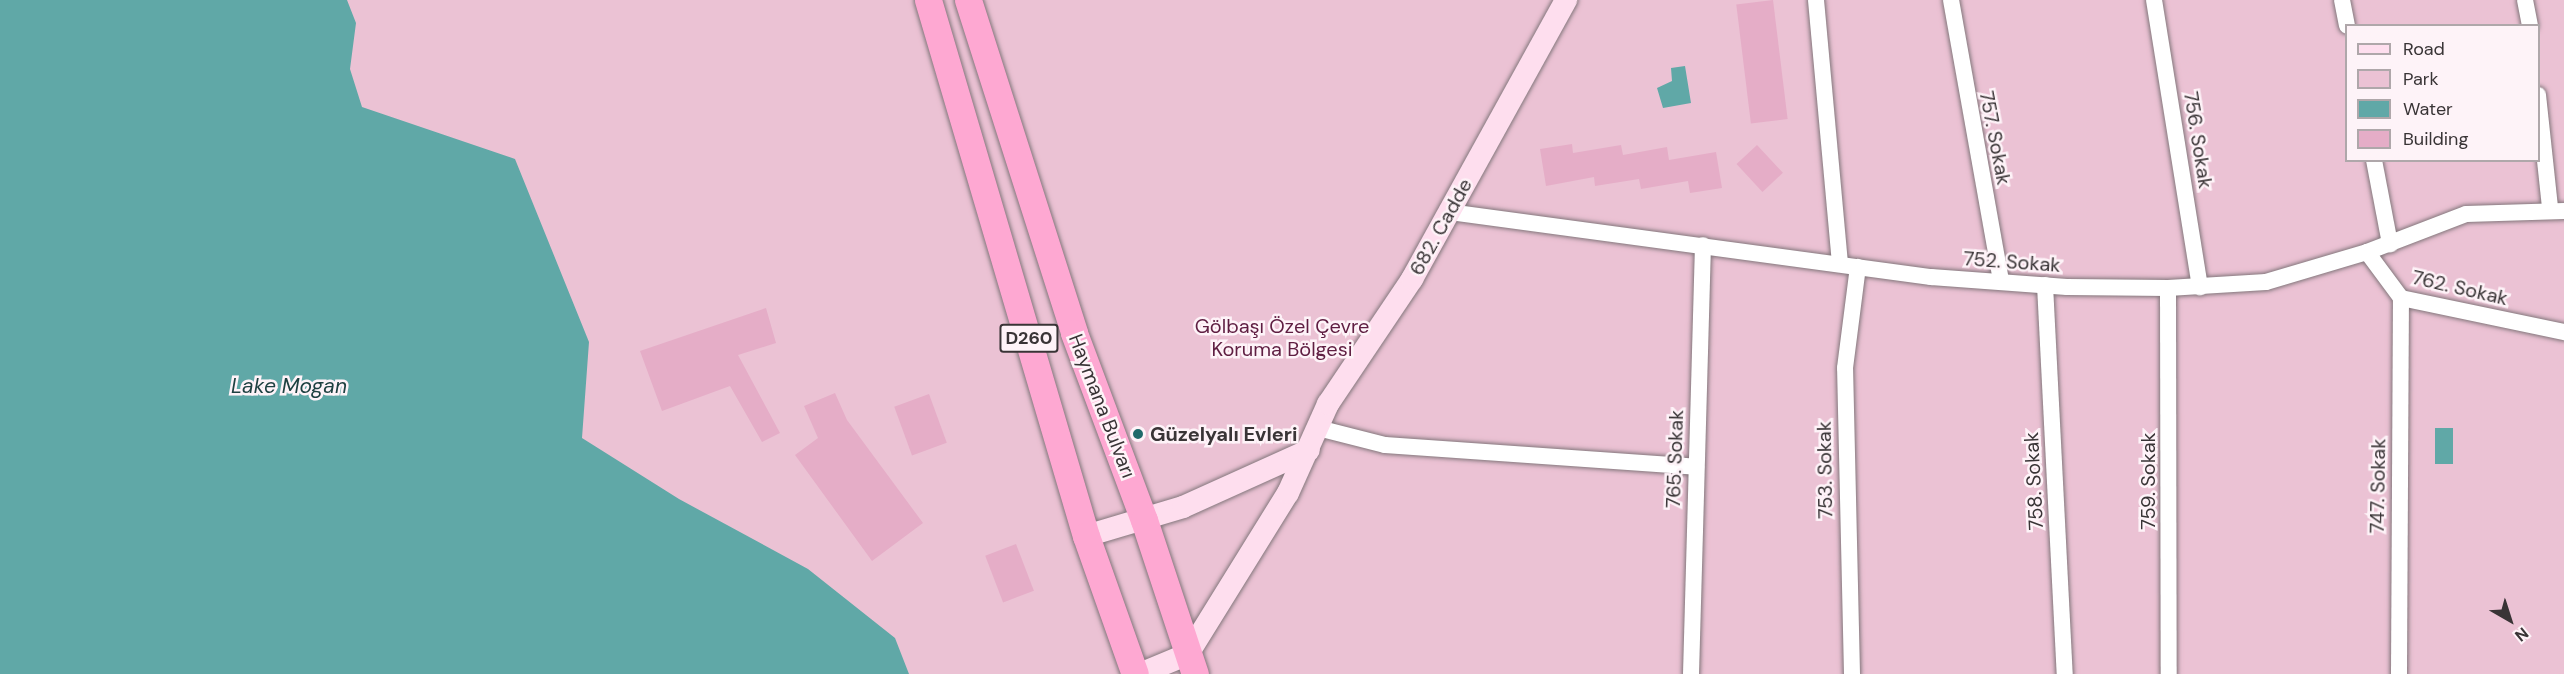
<!DOCTYPE html>
<meta charset="utf-8">
<style>
body{margin:0}
#map{position:relative;width:2564px;height:674px;overflow:hidden;background:#fef3f8;font-family:"DM Sans",sans-serif}
div>[style]{position:absolute}
.green>*{inset:0;background:#ebc2d4}
.water>*{inset:0;background:#60a8a7;transform-origin:0 0}
.building>*{inset:0;background:#e5adc7;transform-origin:0 0}
.roads{filter:drop-shadow(0 0 2px #83777c) drop-shadow(0 0 2px #83777c)}
.minor>*{height:16px;margin:-8px;padding:0 8px;transform-origin:8px;border-radius:8px;background:#fff}
.secondary>*{height:22px;margin:-11px;padding:0 11px;transform-origin:11px;border-radius:11px;background:#fedeee}
.trunk>*{height:27px;margin:-13.5px;padding:0 13.5px;transform-origin:13.5px;border-radius:13.5px;background:#fea8d2}
.dots>*{width:16px;height:16px;translate:-50% -50%;box-sizing:border-box;border:3px solid #fef3f8;border-radius:50%}
span{translate:-50% -50%;white-space:nowrap;text-align:center;line-height:1.15;-webkit-text-stroke:5px #fef3f8;paint-order:stroke}
.shield-label span{padding:2px 4px;background:#fef3f8;border:2px solid;border-radius:4px;-webkit-text-stroke-width:0}
.shield-label{font-size:18px;color:#393436;font-weight:700}
.street-label{font-size:20px;color:#393436}
.park-label{font-size:20px;color:#5f1e42}
.poi-label{font-size:20px;color:#393436;font-weight:700}
.left{translate:0 -50%;text-align:left}
.water-label{font-size:21px;color:#1e4141;font-style:italic}
.legend{position:absolute;left:2345px;top:24px;width:195px;height:138px;box-sizing:border-box;background:#fef3f8;border:2px solid #afa7aa;margin:0;padding:8px 10px;list-style:none;font-size:18px;color:#393436}
.legend li{display:flex;align-items:center;gap:12px;height:30px}
.legend b{width:30px;border:2px solid #afa7aa}
.north{position:absolute;left:2480px;top:590px;width:60px;height:60px;-webkit-text-stroke:4px #fef3f8;paint-order:stroke;rotate:141deg;font-size:16px;font-weight:700;line-height:24px;text-align:center;color:#393436}
.north::after{content:'';display:block;margin:auto;width:21px;height:27px;background:#393436;clip-path:polygon(50% 0,100% 100%,50% 72%,0 100%)}
</style>
<div id="map">
<div class="green">
<i style="clip-path:polygon(evenodd,0 0,2564px 0,2564px 674px,0 674px,0 0,2346px 26px,2538px 26px,2538px 160px,2346px 160px,2346px 26px)"></i>
</div>
<div class="water">
<i style="clip-path:polygon(0 0,347px 0,356px 23px,350px 69px,362px 107px,515px 159px,589px 342px,582px 438px,679px 499px,808px 569px,895px 638px,909px 674px,0 674px)"></i>
<i style="clip-path:polygon(1685px 66px,1691px 103px,1663px 108px,1657px 88px,1672px 81px,1671px 68px)"></i>
<i style="left:2435px;top:428px;width:18px;height:36px"></i>
</div>
<div class="building">
<i style="left:1773px;top:0;width:120px;height:37px;rotate:83deg"></i>
<i style="clip-path:polygon(1572px 144px,1573px 153px,1621px 145px,1623px 155px,1667px 147px,1669px 160px,1716px 152px,1722px 188px,1690px 193px,1688px 181px,1641px 189px,1639px 179px,1595px 186px,1594px 177px,1546px 186px,1540px 149px)"></i>
<i style="left:1757px;top:145px;width:38px;height:28px;rotate:47deg"></i>
<i style="clip-path:polygon(766px 308px,776px 343px,738px 355px,780px 433px,762px 442px,730px 386px,662px 411px,640px 351px)"></i>
<i style="clip-path:polygon(835px 393px,847px 420px,923px 523px,872px 561px,795px 455px,818px 438px,804px 406px)"></i>
<i style="left:929px;top:394px;width:52px;height:37px;rotate:70deg"></i>
<i style="left:1016px;top:544px;width:50px;height:33px;rotate:69deg"></i>
</div>
<div class="roads">
<div class="minor">
<i style="left:1816px;top:0;width:265px;rotate:84.8deg"></i>
<i style="left:1951px;top:0;width:286px;rotate:79.9deg"></i>
<i style="left:2154px;top:0;width:291px;rotate:80.9deg"></i>
<i style="left:2342px;top:0;width:26px;rotate:79deg"></i>
<i style="left:2525px;top:0;width:26px;rotate:79deg"></i>
<i style="left:2538px;top:95px;width:114px;rotate:83.9deg"></i>
<i style="left:2374px;top:160px;width:86px;rotate:79.2deg"></i>
<i style="left:1449px;top:212px;width:486px;rotate:7.7deg"></i>
<i style="left:1931px;top:277px;width:136px;rotate:4.2deg"></i>
<i style="left:2067px;top:287px;width:101px;rotate:0.6deg"></i>
<i style="left:2168px;top:288px;width:98px;rotate:-3.5deg"></i>
<i style="left:2266px;top:282px;width:105px;rotate:-16.5deg"></i>
<i style="left:2367px;top:252px;width:106px;rotate:-21deg"></i>
<i style="left:2466px;top:214px;width:98px;rotate:-1.8deg"></i>
<i style="left:2367px;top:252px;width:57px;rotate:53.5deg"></i>
<i style="left:2401px;top:298px;width:167px;rotate:11.8deg"></i>
<i style="left:2045px;top:285px;width:390px;rotate:87.1deg"></i>
<i style="left:2168px;top:288px;width:386px;rotate:89.9deg"></i>
<i style="left:1318px;top:428px;width:69px;rotate:14.2deg"></i>
<i style="left:1385px;top:445px;width:312px;rotate:4deg"></i>
<i style="left:1691px;top:674px;width:429px;rotate:-88.4deg"></i>
<i style="left:1852px;top:674px;width:306px;rotate:-91.3deg"></i>
<i style="left:1845px;top:368px;width:102px;rotate:-82.7deg"></i>
<i style="left:2399px;top:674px;width:376px;rotate:-89.7deg"></i>
</div>
<div class="secondary">
<i style="left:1086px;top:536px;width:101px;rotate:-16.6deg"></i>
<i style="left:1183px;top:507px;width:138px;rotate:-24.3deg"></i>
<i style="left:1140px;top:674px;width:52px;rotate:-22.6deg"></i>
<i style="left:1188px;top:654px;width:190px;rotate:-58.2deg"></i>
<i style="left:1288px;top:493px;width:98px;rotate:-65.8deg"></i>
<i style="left:1328px;top:404px;width:151px;rotate:-56.1deg"></i>
<i style="left:1412px;top:279px;width:319px;rotate:-61.1deg"></i>
</div>
<div class="trunk">
<i style="left:928px;top:0;width:559px;rotate:73.58deg"></i>
<i style="left:1086px;top:536px;width:146px;rotate:70.5deg"></i>
<i style="left:968px;top:0;width:349px;rotate:72.3deg"></i>
<i style="left:1074px;top:333px;width:200px;rotate:69.5deg"></i>
<i style="left:1144px;top:520px;width:162px;rotate:71.7deg"></i>
</div>
</div>
<div class="dots">
<i style="left:1138px;top:434px;background:#1f6b6b"></i>
</div>
<div class="shield-label">
<span style="left:1029px;top:338px">D260</span>
</div>
<div class="street-label">
<span style="left:1995px;top:138px;rotate:79deg">757. Sokak</span>
<span style="left:2198px;top:140px;rotate:81deg">756. Sokak</span>
<span style="left:1441px;top:227px;rotate:-61deg">682. Cadde</span>
<span style="left:2012px;top:262px;rotate:4deg">752. Sokak</span>
<span style="left:2460px;top:288px;rotate:13deg">762. Sokak</span>
<span style="left:1102px;top:406px;rotate:69deg">Haymana Bulvarı</span>
<span style="left:1675px;top:459px;rotate:-88deg">765. Sokak</span>
<span style="left:1825px;top:470px;rotate:-91deg">753. Sokak</span>
<span style="left:2034px;top:481px;rotate:-93deg">758. Sokak</span>
<span style="left:2148px;top:481px;rotate:-90deg">759. Sokak</span>
<span style="left:2378px;top:486px;rotate:-89deg">747. Sokak</span>
</div>
<div class="park-label">
<span style="left:1282px;top:338px">Gölbaşı Özel Çevre<br>Koruma Bölgesi</span>
</div>
<div class="poi-label">
<span class="left" style="left:1150px;top:434px">Güzelyalı Evleri</span>
</div>
<div class="water-label">
<span style="left:289px;top:386px">Lake Mogan</span>
</div>
<ul class="legend">
<li><b style="height:8px;background:#fedeee"></b>Road</li>
<li><b style="height:16px;background:#ebc2d4"></b>Park</li>
<li><b style="height:16px;background:#60a8a7"></b>Water</li>
<li><b style="height:16px;background:#e5adc7"></b>Building</li>
</ul>
<div class="north">N</div>
</div>
